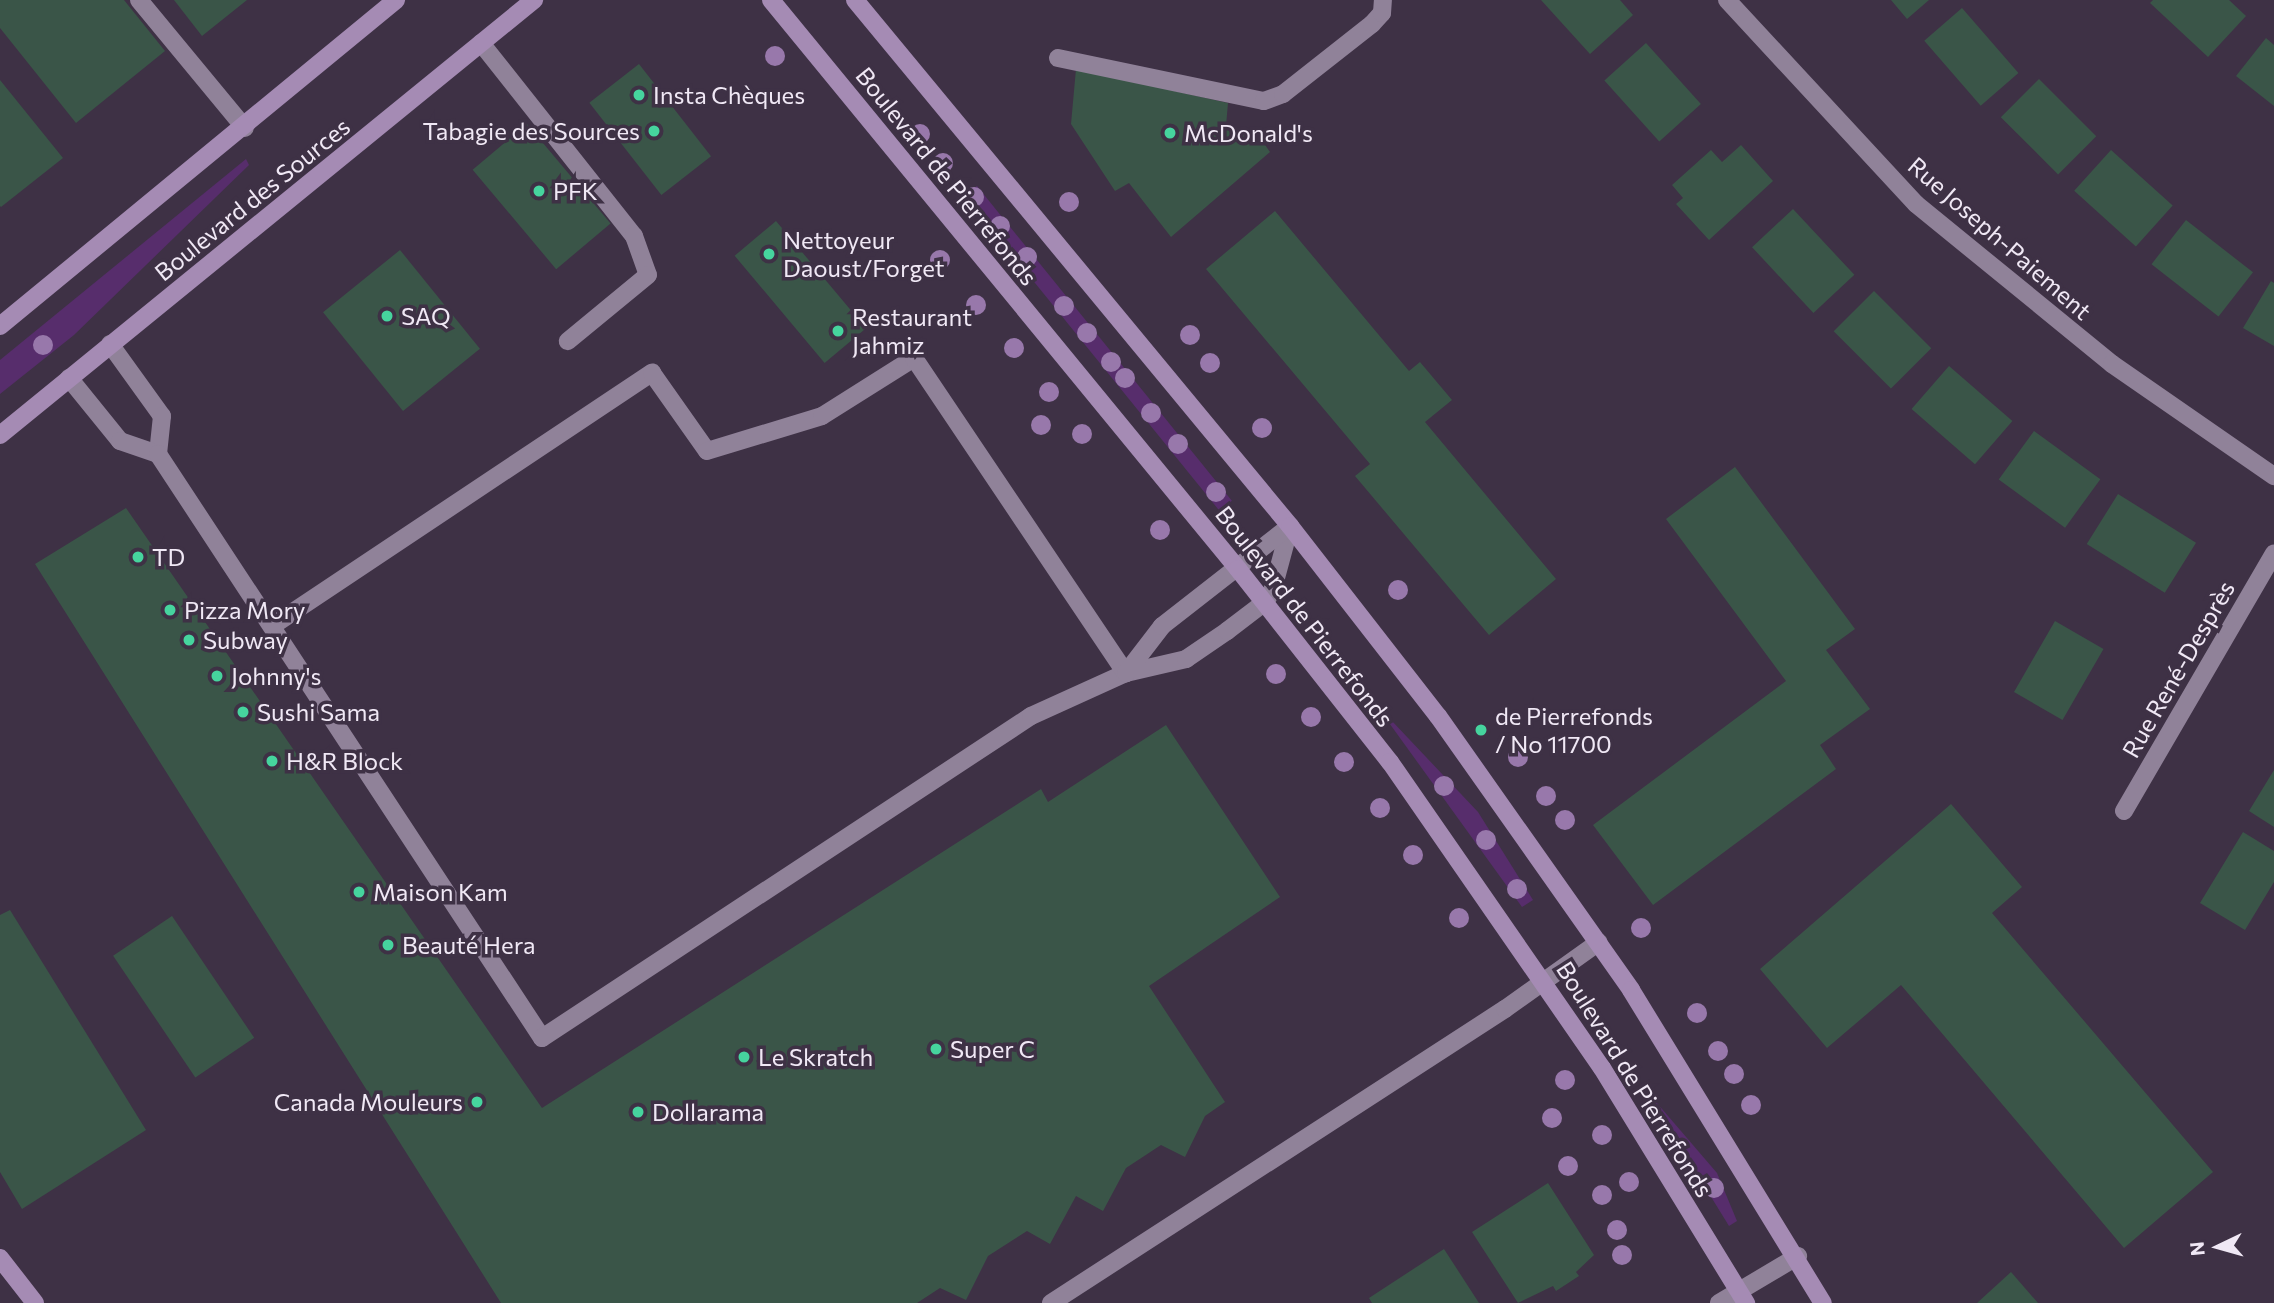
<!DOCTYPE html>
<meta charset="utf-8">
<style>
body{margin:0}
#map{position:relative;width:2274px;height:1303px;overflow:hidden;background:#3e3145;font-family:Commissioner,sans-serif}
div>[style]{position:absolute}
.green>*{inset:0;background:#572d6c;transform-origin:0 0}
.building>*{inset:0;background:#3a5548;transform-origin:0 0}
.lane>*{height:18px;margin:-9px;padding:0 9px;transform-origin:9px;border-radius:9px;background:#908299}
.street>*{height:18px;margin:-9px;padding:0 9px;transform-origin:9px;border-radius:9px;background:#908299}
.secondary>*{height:18px;margin:-9px;padding:0 9px;transform-origin:9px;border-radius:9px;background:#a58bb4}
.trees>*{width:20px;height:20px;margin:-10px;border-radius:50%;background:#9878ab}
.dots>*{width:19px;height:19px;translate:-50% -50%;box-sizing:border-box;border:4px solid #3e3145;border-radius:50%}
span{translate:-50% -50%;white-space:nowrap;text-align:center;line-height:1.15;-webkit-text-stroke:7px #3e3145;paint-order:stroke}
.poi-label{font-size:24px;color:#f0e8f5}
.left{translate:0 -50%;text-align:left}
.right{translate:-100% -50%;text-align:right}
.street-label{font-size:24px;color:#f0e8f5}
.north{position:absolute;left:2183px;top:1212px;width:70px;height:70px;-webkit-text-stroke:5px #3e3145;paint-order:stroke;rotate:265deg;font-size:19px;font-weight:700;line-height:28px;text-align:center;color:#f0e8f5}
.north::after{content:'';display:block;margin:auto;width:24px;height:32px;background:#f0e8f5;clip-path:polygon(50% 0,100% 100%,50% 72%,0 100%)}
</style>
<div id="map">
<div class="green">
<i style="clip-path:polygon(246px 159px,249px 165px,74px 335px,0 394px,0 360px)"></i>
<i style="left:977px;top:186px;width:405px;height:16px;rotate:51deg"></i>
<i style="clip-path:polygon(1374px 702px,1478px 812px,1533px 900px,1522px 907px)"></i>
<i style="clip-path:polygon(1644px 1088px,1717px 1173px,1737px 1221px,1729px 1226px)"></i>
</div>
<div class="building">
<i style="clip-path:polygon(0 0,124px 0,165px 51px,76px 123px,0 28px)"></i>
<i style="clip-path:polygon(174px 0,247px 0,202px 36px)"></i>
<i style="clip-path:polygon(1541px 0,1620px 0,1633px 15px,1590px 54px)"></i>
<i style="clip-path:polygon(1891px 0,1929px 0,1907px 19px)"></i>
<i style="clip-path:polygon(2153px 0,2229px 0,2246px 16px,2208px 57px,2150px 3px)"></i>
<i style="left:1962px;top:8px;width:86px;height:50px;rotate:49deg"></i>
<i style="clip-path:polygon(2266px 38px,2274px 45px,2274px 106px,2236px 76px)"></i>
<i style="left:1646px;top:43px;width:82px;height:56px;rotate:48deg"></i>
<i style="left:639px;top:64px;width:117px;height:63px;rotate:52deg"></i>
<i style="clip-path:polygon(1076px 69px,1228px 103px,1226px 126px,1256px 132px,1270px 152px,1171px 237px,1129px 183px,1115px 191px,1071px 124px)"></i>
<i style="left:2039px;top:79px;width:81px;height:54px;rotate:45deg"></i>
<i style="clip-path:polygon(0 80px,63px 158px,1px 207px,0 206px)"></i>
<i style="left:527px;top:124px;width:130px;height:71px;rotate:50deg"></i>
<i style="clip-path:polygon(1741px 145px,1773px 181px,1709px 240px,1676px 204px,1683px 198px,1672px 185px,1711px 150px,1722px 162px)"></i>
<i style="left:2111px;top:150px;width:83px;height:55px;rotate:42deg"></i>
<i style="left:1793px;top:209px;width:90px;height:56px;rotate:47deg"></i>
<i style="clip-path:polygon(1275px 211px,1409px 371px,1420px 362px,1452px 400px,1425px 422px,1556px 579px,1489px 635px,1355px 476px,1370px 464px,1206px 269px)"></i>
<i style="left:2186px;top:220px;width:85px;height:56px;rotate:38deg"></i>
<i style="left:776px;top:221px;width:140px;height:54px;rotate:50deg"></i>
<i style="left:400px;top:250px;width:127px;height:99px;rotate:51deg"></i>
<i style="clip-path:polygon(2271px 281px,2274px 283px,2274px 346px,2243px 328px)"></i>
<i style="left:1874px;top:291px;width:81px;height:57px;rotate:45deg"></i>
<i style="left:1949px;top:366px;width:84px;height:57px;rotate:41deg"></i>
<i style="left:2034px;top:431px;width:82px;height:60px;rotate:36deg"></i>
<i style="clip-path:polygon(1735px 467px,1855px 629px,1826px 650px,1870px 709px,1820px 745px,1836px 769px,1653px 905px,1593px 825px,1786px 681px,1666px 519px)"></i>
<i style="left:2118px;top:494px;width:92px;height:59px;rotate:32deg"></i>
<i style="clip-path:polygon(126px 508px,542px 1108px,1041px 789px,1048px 802px,1166px 725px,1280px 897px,1149px 986px,1225px 1102px,1205px 1116px,1185px 1157px,1161px 1145px,1126px 1168px,1103px 1211px,1076px 1196px,1050px 1244px,1027px 1231px,988px 1256px,966px 1300px,940px 1288px,917px 1303px,501px 1303px,35px 564px)"></i>
<i style="left:2055px;top:621px;width:56px;height:82px;rotate:30deg"></i>
<i style="clip-path:polygon(2274px 770px,2274px 827px,2249px 811px)"></i>
<i style="clip-path:polygon(1951px 804px,2022px 887px,1992px 913px,2213px 1172px,2124px 1248px,1901px 985px,1827px 1048px,1760px 969px)"></i>
<i style="clip-path:polygon(2243px 832px,2274px 851px,2274px 882px,2245px 930px,2200px 903px)"></i>
<i style="clip-path:polygon(10px 910px,146px 1130px,22px 1209px,0 1172px,0 915px)"></i>
<i style="left:172px;top:916px;width:147px;height:71px;rotate:56deg"></i>
<i style="clip-path:polygon(1548px 1183px,1594px 1255px,1576px 1272px,1579px 1276px,1556px 1291px,1553px 1286px,1518px 1303px,1472px 1232px)"></i>
<i style="clip-path:polygon(1444px 1249px,1479px 1303px,1372px 1303px,1369px 1298px)"></i>
<i style="clip-path:polygon(2011px 1272px,2038px 1303px,1977px 1303px)"></i>
</div>
<div class="lane">
<i style="left:139px;top:0;width:166px;rotate:50.4deg"></i>
<i style="left:481px;top:43px;width:246px;rotate:51.6deg"></i>
<i style="left:634px;top:236px;width:41px;rotate:70.3deg"></i>
<i style="left:648px;top:275px;width:104px;rotate:140.5deg"></i>
<i style="left:1058px;top:58px;width:210px;rotate:11.8deg"></i>
<i style="left:1264px;top:101px;width:20px;rotate:-20deg"></i>
<i style="left:1283px;top:94px;width:113px;rotate:-38.2deg"></i>
<i style="left:1372px;top:24px;width:15px;rotate:-48deg"></i>
<i style="left:1382px;top:13px;width:13px;rotate:-86deg"></i>
<i style="left:110px;top:344px;width:89px;rotate:54.2deg"></i>
<i style="left:162px;top:416px;width:38px;rotate:96deg"></i>
<i style="left:69px;top:378px;width:81px;rotate:51deg"></i>
<i style="left:120px;top:441px;width:40px;rotate:18.9deg"></i>
<i style="left:158px;top:454px;width:699px;rotate:56.67deg"></i>
<i style="left:542px;top:1038px;width:585px;rotate:-33.36deg"></i>
<i style="left:1031px;top:716px;width:104px;rotate:-24.4deg"></i>
<i style="left:1126px;top:673px;width:62px;rotate:-13.1deg"></i>
<i style="left:1186px;top:659px;width:50px;rotate:-34.3deg"></i>
<i style="left:1227px;top:631px;width:48px;rotate:-37.3deg"></i>
<i style="left:1265px;top:602px;width:15px;rotate:-58deg"></i>
<i style="left:1273px;top:589px;width:65px;rotate:-74.9deg"></i>
<i style="left:272px;top:626px;width:457px;rotate:-33.7deg"></i>
<i style="left:652px;top:373px;width:95px;rotate:54.8deg"></i>
<i style="left:707px;top:451px;width:120px;rotate:-16.9deg"></i>
<i style="left:822px;top:416px;width:109px;rotate:-32.2deg"></i>
<i style="left:914px;top:358px;width:380px;rotate:56.1deg"></i>
<i style="left:1126px;top:673px;width:59px;rotate:-52.5deg"></i>
<i style="left:1162px;top:626px;width:162px;rotate:-38deg"></i>
<i style="left:1051px;top:1303px;width:541px;rotate:-32.93deg"></i>
<i style="left:1505px;top:1009px;width:115px;rotate:-35.5deg"></i>
</div>
<div class="street">
<i style="left:1727px;top:0;width:278px;rotate:47.2deg"></i>
<i style="left:1916px;top:204px;width:253px;rotate:39.2deg"></i>
<i style="left:2112px;top:364px;width:197px;rotate:34.7deg"></i>
<i style="left:2124px;top:811px;width:298px;rotate:-59.8deg"></i>
<i style="left:1719px;top:1303px;width:92px;rotate:-30.7deg"></i>
</div>
<div class="secondary">
<i style="left:771px;top:0;width:736px;rotate:50.62deg"></i>
<i style="left:1238px;top:569px;width:246px;rotate:51.8deg"></i>
<i style="left:1390px;top:762px;width:372px;rotate:55.3deg"></i>
<i style="left:1602px;top:1068px;width:276px;rotate:58.5deg"></i>
<i style="left:855px;top:0;width:683px;rotate:50.41deg"></i>
<i style="left:1290px;top:526px;width:241px;rotate:52.1deg"></i>
<i style="left:1438px;top:716px;width:335px;rotate:54.8deg"></i>
<i style="left:1631px;top:990px;width:367px;rotate:58.5deg"></i>
<i style="left:0;top:326px;width:513px;rotate:-39.46deg"></i>
<i style="left:0;top:435px;width:689px;rotate:-39.17deg"></i>
<i style="left:0;top:1258px;width:57px;rotate:52.1deg"></i>
</div>
<div class="trees">
<i style="left:775px;top:56px"></i>
<i style="left:920px;top:134px"></i>
<i style="left:943px;top:163px"></i>
<i style="left:974px;top:197px"></i>
<i style="left:1069px;top:202px"></i>
<i style="left:1000px;top:226px"></i>
<i style="left:1027px;top:257px"></i>
<i style="left:940px;top:260px"></i>
<i style="left:976px;top:305px"></i>
<i style="left:1064px;top:306px"></i>
<i style="left:1087px;top:333px"></i>
<i style="left:1190px;top:335px"></i>
<i style="left:43px;top:345px"></i>
<i style="left:1014px;top:348px"></i>
<i style="left:1111px;top:362px"></i>
<i style="left:1210px;top:363px"></i>
<i style="left:1125px;top:378px"></i>
<i style="left:1049px;top:392px"></i>
<i style="left:1151px;top:413px"></i>
<i style="left:1041px;top:425px"></i>
<i style="left:1262px;top:428px"></i>
<i style="left:1082px;top:434px"></i>
<i style="left:1178px;top:444px"></i>
<i style="left:1216px;top:492px"></i>
<i style="left:1160px;top:530px"></i>
<i style="left:1398px;top:590px"></i>
<i style="left:1276px;top:674px"></i>
<i style="left:1311px;top:717px"></i>
<i style="left:1518px;top:757px"></i>
<i style="left:1344px;top:762px"></i>
<i style="left:1444px;top:786px"></i>
<i style="left:1546px;top:796px"></i>
<i style="left:1380px;top:808px"></i>
<i style="left:1565px;top:820px"></i>
<i style="left:1486px;top:840px"></i>
<i style="left:1413px;top:855px"></i>
<i style="left:1517px;top:889px"></i>
<i style="left:1459px;top:918px"></i>
<i style="left:1641px;top:928px"></i>
<i style="left:1697px;top:1013px"></i>
<i style="left:1718px;top:1051px"></i>
<i style="left:1734px;top:1074px"></i>
<i style="left:1565px;top:1080px"></i>
<i style="left:1751px;top:1105px"></i>
<i style="left:1552px;top:1118px"></i>
<i style="left:1602px;top:1135px"></i>
<i style="left:1568px;top:1166px"></i>
<i style="left:1629px;top:1182px"></i>
<i style="left:1714px;top:1188px"></i>
<i style="left:1602px;top:1195px"></i>
<i style="left:1617px;top:1230px"></i>
<i style="left:1622px;top:1255px"></i>
</div>
<div class="dots">
<i style="left:639px;top:95px;background:#46d49e"></i>
<i style="left:654px;top:131px;background:#46d49e"></i>
<i style="left:1170px;top:133px;background:#46d49e"></i>
<i style="left:539px;top:191px;background:#46d49e"></i>
<i style="left:769px;top:254px;background:#46d49e"></i>
<i style="left:387px;top:316px;background:#46d49e"></i>
<i style="left:838px;top:331px;background:#46d49e"></i>
<i style="left:138px;top:557px;background:#46d49e"></i>
<i style="left:170px;top:610px;background:#46d49e"></i>
<i style="left:189px;top:640px;background:#46d49e"></i>
<i style="left:217px;top:676px;background:#46d49e"></i>
<i style="left:243px;top:712px;background:#46d49e"></i>
<i style="left:1481px;top:730px;background:#46d49e"></i>
<i style="left:272px;top:761px;background:#46d49e"></i>
<i style="left:359px;top:892px;background:#46d49e"></i>
<i style="left:388px;top:945px;background:#46d49e"></i>
<i style="left:936px;top:1049px;background:#46d49e"></i>
<i style="left:744px;top:1057px;background:#46d49e"></i>
<i style="left:477px;top:1102px;background:#46d49e"></i>
<i style="left:638px;top:1112px;background:#46d49e"></i>
</div>
<div class="poi-label">
<span class="left" style="left:653px;top:95px">Insta Chèques</span>
<span class="right" style="left:640px;top:131px">Tabagie des Sources</span>
<span class="left" style="left:1184px;top:133px">McDonald's</span>
<span class="left" style="left:553px;top:191px">PFK</span>
<span class="left" style="left:783px;top:254px">Nettoyeur<br>Daoust/Forget</span>
<span class="left" style="left:401px;top:316px">SAQ</span>
<span class="left" style="left:852px;top:331px">Restaurant<br>Jahmiz</span>
<span class="left" style="left:152px;top:557px">TD</span>
<span class="left" style="left:184px;top:610px">Pizza Mory</span>
<span class="left" style="left:203px;top:640px">Subway</span>
<span class="left" style="left:231px;top:676px">Johnny's</span>
<span class="left" style="left:257px;top:712px">Sushi Sama</span>
<span class="left" style="left:1495px;top:730px">de Pierrefonds<br>/ No 11700</span>
<span class="left" style="left:286px;top:761px">H&amp;R Block</span>
<span class="left" style="left:373px;top:892px">Maison Kam</span>
<span class="left" style="left:402px;top:945px">Beauté Hera</span>
<span class="left" style="left:950px;top:1049px">Super C</span>
<span class="left" style="left:758px;top:1057px">Le Skratch</span>
<span class="right" style="left:463px;top:1102px">Canada Mouleurs</span>
<span class="left" style="left:652px;top:1112px">Dollarama</span>
</div>
<div class="street-label">
<span style="left:947px;top:176px;rotate:51deg">Boulevard de Pierrefonds</span>
<span style="left:252px;top:199px;rotate:-39deg">Boulevard des Sources</span>
<span style="left:2000px;top:238px;rotate:41deg">Rue Joseph-Paiement</span>
<span style="left:1305px;top:616px;rotate:52deg">Boulevard de Pierrefonds</span>
<span style="left:2178px;top:669px;rotate:-60deg">Rue René-Desprès</span>
<span style="left:1635px;top:1079px;rotate:58deg">Boulevard de Pierrefonds</span>
</div>
<div class="north">N</div>
</div>
